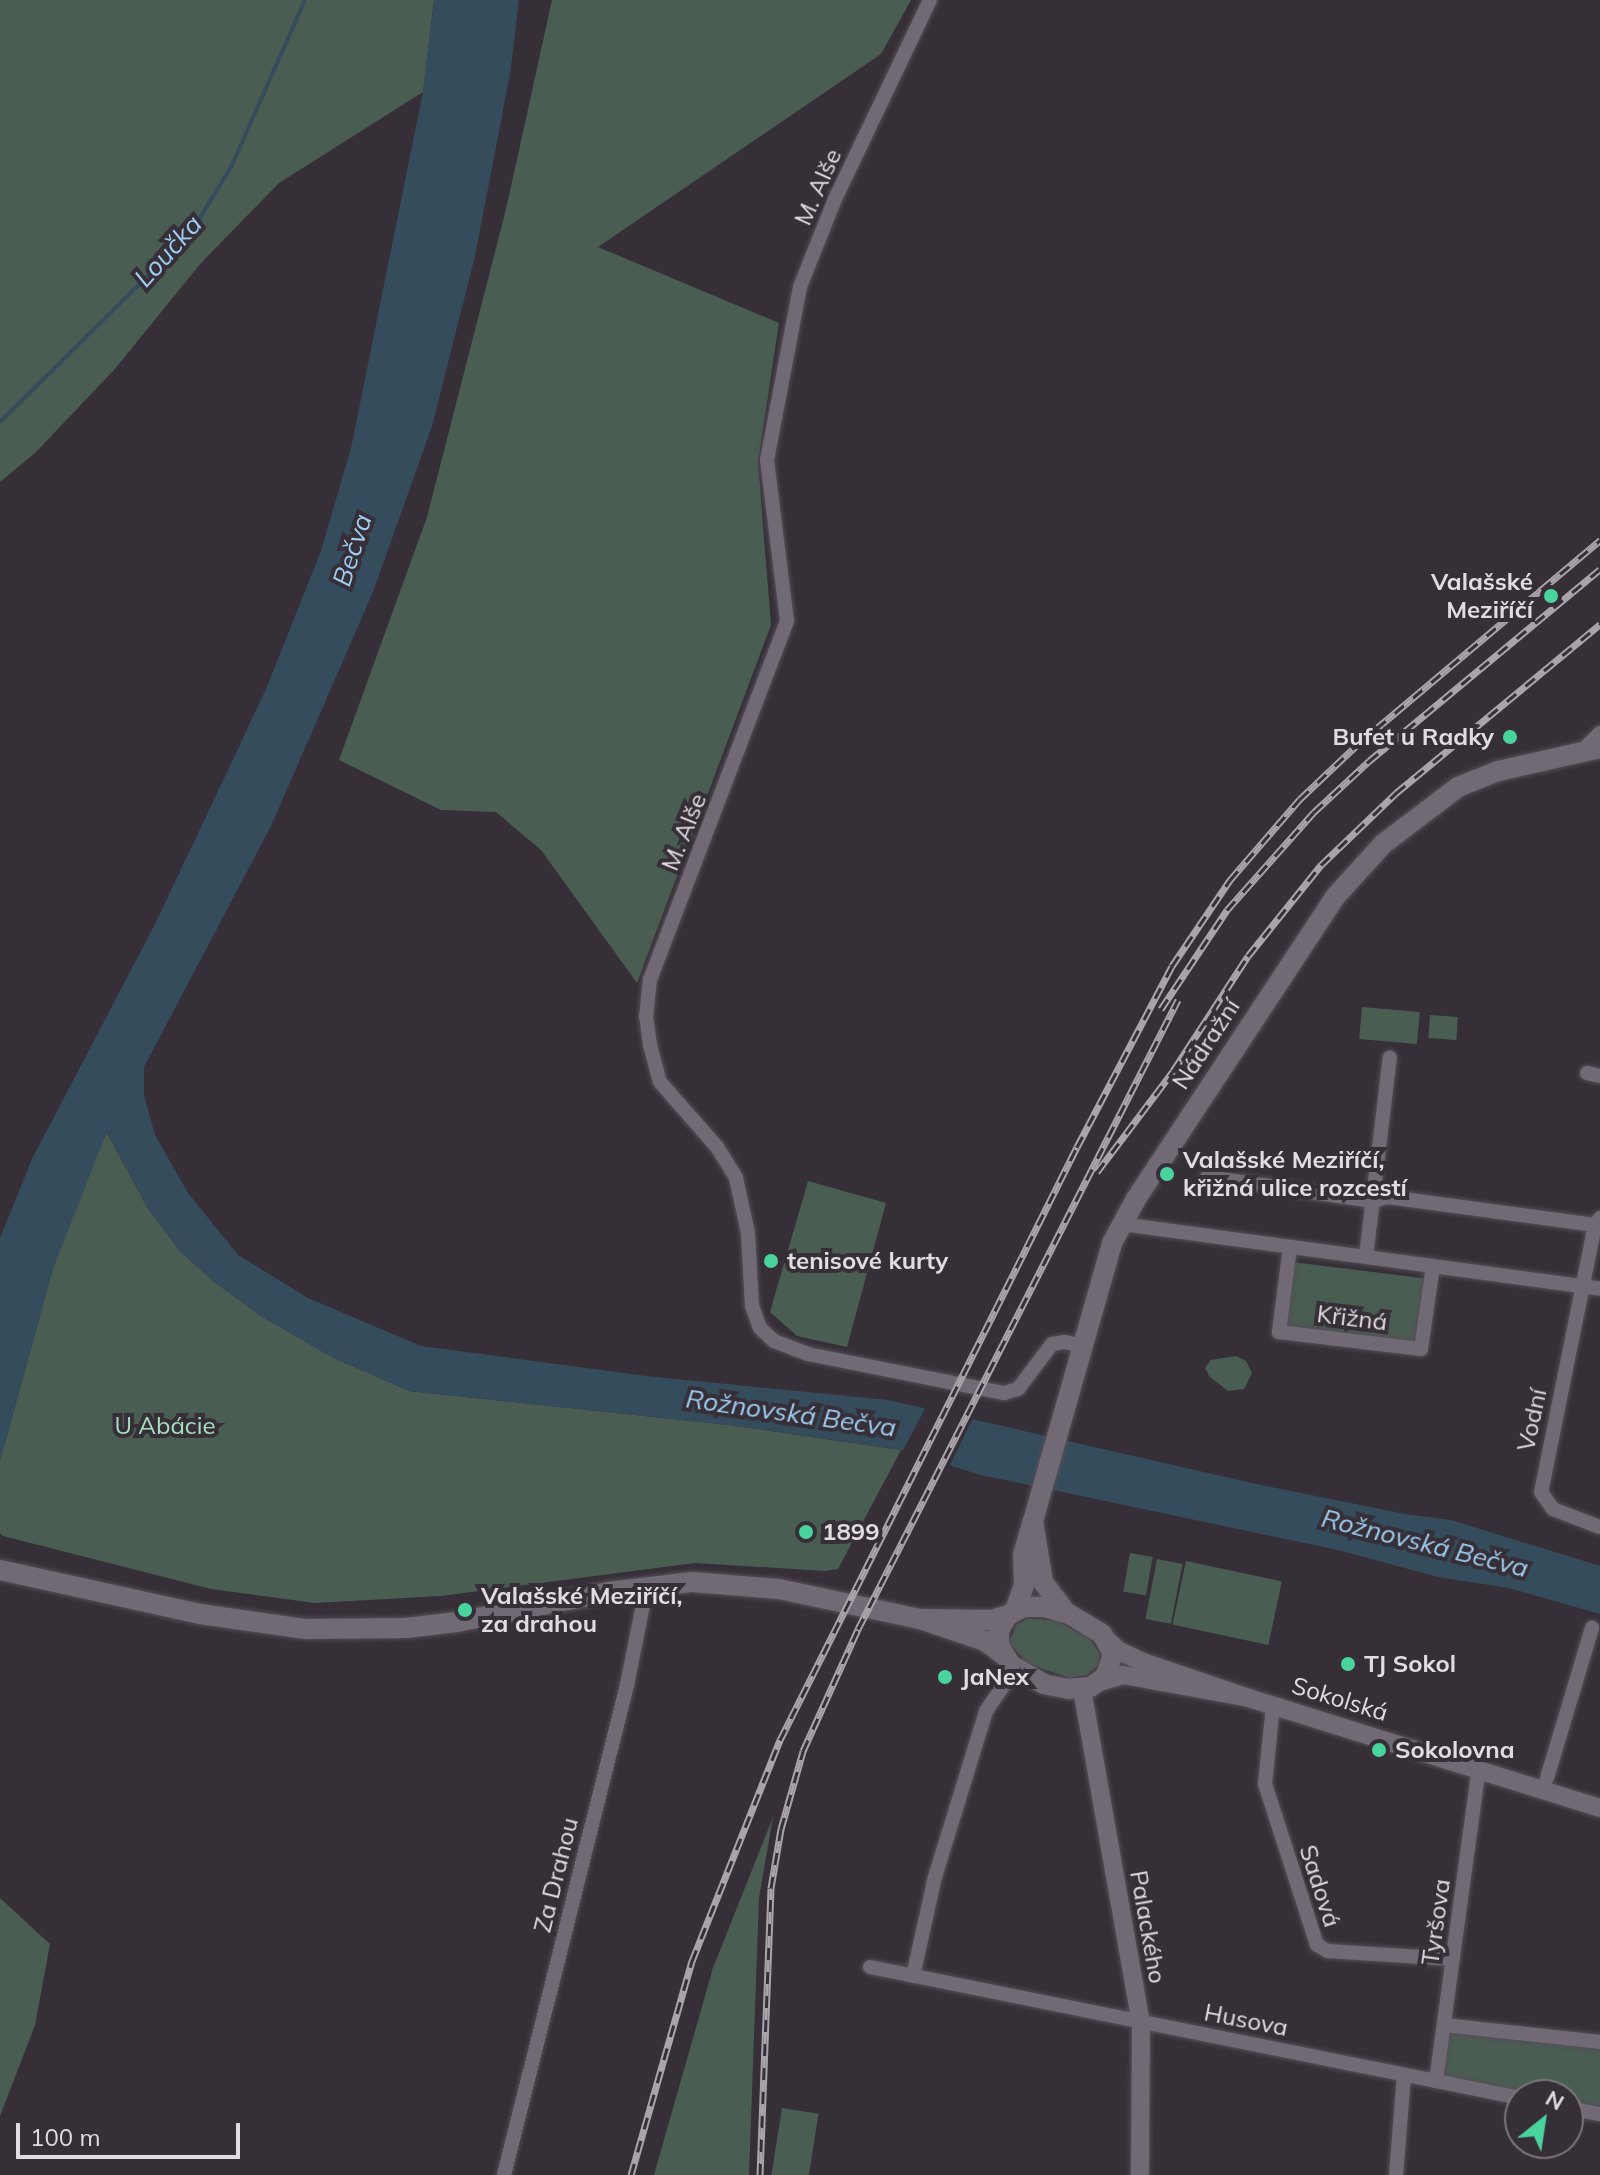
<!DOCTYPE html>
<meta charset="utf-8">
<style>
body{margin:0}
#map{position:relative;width:1600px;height:2175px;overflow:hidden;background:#362f38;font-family:Mulish,sans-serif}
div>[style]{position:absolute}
.green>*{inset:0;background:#4a5d53;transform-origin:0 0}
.water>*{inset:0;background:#354c5d}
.pier>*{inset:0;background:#362f38}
.stream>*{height:4px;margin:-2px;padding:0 2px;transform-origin:2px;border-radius:2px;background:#354c5d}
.roads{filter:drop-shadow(0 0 2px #544e55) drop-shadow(0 0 2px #544e55)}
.minor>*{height:14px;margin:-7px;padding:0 7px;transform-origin:7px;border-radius:7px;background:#716974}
.tertiary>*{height:18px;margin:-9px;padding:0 9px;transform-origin:9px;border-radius:9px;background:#716974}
.secondary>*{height:20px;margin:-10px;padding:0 10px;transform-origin:10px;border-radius:10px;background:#716974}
.rail>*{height:7px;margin-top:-3.5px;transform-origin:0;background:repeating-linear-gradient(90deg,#362f38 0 12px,#a9a4aa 0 24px);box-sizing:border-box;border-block:2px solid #a9a4aa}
.dots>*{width:22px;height:22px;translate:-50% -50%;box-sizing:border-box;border:4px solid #362f38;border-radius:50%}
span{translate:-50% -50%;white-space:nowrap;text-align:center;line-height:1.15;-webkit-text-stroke:8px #362f38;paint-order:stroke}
.street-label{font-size:24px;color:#e0dce1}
.poi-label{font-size:24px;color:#e0dce1;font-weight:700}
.right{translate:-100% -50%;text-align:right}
.left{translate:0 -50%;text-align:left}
.park-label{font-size:24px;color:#a6dec1}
.water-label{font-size:26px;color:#9dcdf0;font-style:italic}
.north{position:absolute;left:1504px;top:2079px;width:80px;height:80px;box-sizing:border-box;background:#362f38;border:2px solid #7a747c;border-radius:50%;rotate:30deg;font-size:22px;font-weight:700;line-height:32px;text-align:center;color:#e0dce1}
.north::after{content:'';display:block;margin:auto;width:28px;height:36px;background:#49d49d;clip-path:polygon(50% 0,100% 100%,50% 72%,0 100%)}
.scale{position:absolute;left:16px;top:2123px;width:224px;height:36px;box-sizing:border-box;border:4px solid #e0dce1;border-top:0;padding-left:10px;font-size:24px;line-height:28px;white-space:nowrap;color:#e0dce1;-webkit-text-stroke:6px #362f38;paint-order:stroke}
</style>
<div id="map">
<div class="green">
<i style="clip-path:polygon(0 0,434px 0,423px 92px,279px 183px,201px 263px,114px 370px,35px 453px,0 482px)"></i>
<i style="clip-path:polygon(552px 0,911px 0,881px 54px,598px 247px,779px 323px,758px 462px,771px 625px,637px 983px,541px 850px,496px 812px,441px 810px,339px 760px,427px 517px,506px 209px)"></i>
<i style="left:1362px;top:1007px;width:58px;height:32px;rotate:5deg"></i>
<i style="left:1430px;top:1015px;width:28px;height:23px;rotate:4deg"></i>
<i style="clip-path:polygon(106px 1131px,147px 1207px,180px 1251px,213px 1281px,261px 1316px,332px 1357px,409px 1391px,729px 1425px,901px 1450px,838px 1569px,825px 1571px,695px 1563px,441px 1596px,315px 1603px,211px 1589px,3px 1536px,0 1533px,0 1461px,53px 1268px)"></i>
<i style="clip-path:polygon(808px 1181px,886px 1203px,847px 1347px,797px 1336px,770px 1312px)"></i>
<i style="left:1292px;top:1262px;width:137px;height:66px;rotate:7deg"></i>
<i style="clip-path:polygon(1236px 1356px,1246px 1361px,1252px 1373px,1244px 1389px,1228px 1391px,1210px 1377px,1205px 1368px,1211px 1360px)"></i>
<i style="left:1130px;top:1553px;width:23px;height:39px;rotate:10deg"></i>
<i style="left:1157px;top:1559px;width:26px;height:61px;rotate:11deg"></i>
<i style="left:1186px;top:1561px;width:98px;height:65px;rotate:12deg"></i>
<i style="clip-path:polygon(1028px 1618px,1057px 1621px,1089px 1638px,1100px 1654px,1098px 1665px,1087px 1675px,1070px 1678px,1028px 1664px,1009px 1643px,1016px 1625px)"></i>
<i style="clip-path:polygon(773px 1817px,759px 1898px,749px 2175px,654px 2175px,713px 1968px)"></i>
<i style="clip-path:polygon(0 1898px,50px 1944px,35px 2025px,0 2116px)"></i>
<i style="clip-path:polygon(1444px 2025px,1600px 2042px,1600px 2114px,1568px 2108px,1568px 2095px,1520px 2095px,1436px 2081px)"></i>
<i style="left:782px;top:2108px;width:37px;height:68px;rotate:9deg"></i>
</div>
<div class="water">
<i style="clip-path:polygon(434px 0,519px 0,510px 74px,475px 256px,432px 426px,373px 592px,271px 826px,144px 1067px,144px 1095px,155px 1135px,188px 1193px,238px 1255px,308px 1298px,421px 1346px,646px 1376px,888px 1400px,1261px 1485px,1405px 1514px,1451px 1520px,1600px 1566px,1600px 1614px,1509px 1588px,1438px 1577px,1338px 1550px,981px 1475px,901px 1450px,729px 1425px,409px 1391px,332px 1357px,261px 1316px,213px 1281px,180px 1251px,147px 1207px,107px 1132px,53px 1268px,0 1461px,0 1238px,32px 1159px,154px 926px,229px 768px,266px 689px,321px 551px,351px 448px,423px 92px)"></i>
</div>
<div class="pier">
<i style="clip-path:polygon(927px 1405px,974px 1416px,948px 1469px,901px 1454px)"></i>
</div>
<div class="stream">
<i style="left:0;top:422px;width:267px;rotate:-44.7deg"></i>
<i style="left:190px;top:234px;width:79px;rotate:-58.5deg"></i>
<i style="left:231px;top:167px;width:183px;rotate:-66.1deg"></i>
</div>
<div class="roads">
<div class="minor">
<i style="left:930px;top:0;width:221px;rotate:115.5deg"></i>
<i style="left:835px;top:199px;width:95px;rotate:111.7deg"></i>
<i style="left:800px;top:287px;width:176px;rotate:100.8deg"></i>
<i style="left:767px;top:460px;width:162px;rotate:82.9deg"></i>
<i style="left:787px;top:621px;width:383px;rotate:110.9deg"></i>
<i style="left:650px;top:979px;width:37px;rotate:96deg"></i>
<i style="left:646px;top:1016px;width:29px;rotate:82deg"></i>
<i style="left:650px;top:1045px;width:38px;rotate:75deg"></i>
<i style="left:660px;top:1082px;width:86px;rotate:48.8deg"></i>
<i style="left:717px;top:1147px;width:36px;rotate:58deg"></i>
<i style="left:736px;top:1178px;width:56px;rotate:77.7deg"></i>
<i style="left:748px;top:1233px;width:73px;rotate:86.9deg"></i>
<i style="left:752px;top:1306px;width:23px;rotate:70deg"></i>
<i style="left:760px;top:1328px;width:19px;rotate:43deg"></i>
<i style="left:774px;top:1341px;width:36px;rotate:21deg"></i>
<i style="left:808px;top:1354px;width:200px;rotate:11.3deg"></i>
<i style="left:1004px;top:1393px;width:15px;rotate:-16deg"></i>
<i style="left:1018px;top:1389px;width:56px;rotate:-52.9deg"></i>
<i style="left:1052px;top:1344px;width:13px;rotate:-9deg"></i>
<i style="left:1065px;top:1342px;width:17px;rotate:13deg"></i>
<i style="left:1581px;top:752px;width:27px;rotate:-45deg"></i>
<i style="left:1587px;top:1073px;width:13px;rotate:13deg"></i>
<i style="left:1207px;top:1177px;width:168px;rotate:8.2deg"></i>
<i style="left:1373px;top:1201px;width:16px;rotate:-15deg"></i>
<i style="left:1388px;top:1197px;width:209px;rotate:7.7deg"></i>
<i style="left:1600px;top:1218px;width:9px;rotate:126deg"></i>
<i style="left:1595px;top:1225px;width:272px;rotate:101.4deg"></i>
<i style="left:1541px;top:1492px;width:21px;rotate:55deg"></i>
<i style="left:1553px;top:1509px;width:50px;rotate:21deg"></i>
<i style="left:1122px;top:1224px;width:482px;rotate:7.7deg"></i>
<i style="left:1290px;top:1247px;width:86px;rotate:97.4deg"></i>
<i style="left:1279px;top:1332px;width:143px;rotate:6.8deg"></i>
<i style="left:1421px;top:1349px;width:84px;rotate:-81.8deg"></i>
<i style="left:1366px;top:1257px;width:201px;rotate:-83.2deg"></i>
<i style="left:1273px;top:1706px;width:78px;rotate:95.9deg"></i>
<i style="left:1265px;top:1784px;width:169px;rotate:72.1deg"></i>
<i style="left:1317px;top:1945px;width:13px;rotate:29deg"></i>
<i style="left:1328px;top:1951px;width:125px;rotate:3.7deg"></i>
<i style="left:1547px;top:1778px;width:157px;rotate:-73.3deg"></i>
<i style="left:870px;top:1967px;width:663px;rotate:11.39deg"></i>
<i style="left:913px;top:1976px;width:101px;rotate:-77.5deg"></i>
<i style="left:935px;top:1877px;width:174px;rotate:-72.9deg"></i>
<i style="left:986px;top:1711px;width:51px;rotate:-55.4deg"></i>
<i style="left:1444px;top:2025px;width:157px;rotate:6.2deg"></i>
<i style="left:1436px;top:2081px;width:315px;rotate:-82.2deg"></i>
<i style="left:1568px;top:2108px;width:33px;rotate:11deg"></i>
<i style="left:504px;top:2175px;width:505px;rotate:-75.91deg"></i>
<i style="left:627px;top:1685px;width:102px;rotate:-78.7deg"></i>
<i style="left:1396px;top:2175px;width:100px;rotate:-85.4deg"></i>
</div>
<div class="tertiary">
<i style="left:1099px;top:1682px;width:25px;rotate:-16deg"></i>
<i style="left:1123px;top:1675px;width:128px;rotate:10.3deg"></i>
<i style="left:1249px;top:1698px;width:112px;rotate:-161.2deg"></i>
<i style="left:1143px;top:1662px;width:26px;rotate:-155deg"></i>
<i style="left:1119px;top:1651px;width:16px;rotate:-137deg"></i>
<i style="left:1082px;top:1689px;width:338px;rotate:80deg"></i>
<i style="left:1141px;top:2022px;width:153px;rotate:90.4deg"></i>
<i style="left:1249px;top:1698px;width:368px;rotate:17.4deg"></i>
</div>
<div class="secondary">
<i style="left:1033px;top:1521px;width:289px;rotate:-74.1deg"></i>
<i style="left:1112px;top:1243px;width:50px;rotate:-61.4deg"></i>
<i style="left:1136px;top:1199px;width:362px;rotate:-56.6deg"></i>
<i style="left:1335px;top:897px;width:72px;rotate:-47.8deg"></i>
<i style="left:1383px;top:844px;width:94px;rotate:-37.2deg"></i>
<i style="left:1458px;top:787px;width:43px;rotate:-21.8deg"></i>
<i style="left:1498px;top:771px;width:105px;rotate:-12.7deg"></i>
<i style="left:0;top:1570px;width:205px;rotate:12.4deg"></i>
<i style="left:200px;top:1614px;width:107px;rotate:8.1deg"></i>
<i style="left:306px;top:1629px;width:100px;rotate:-0.6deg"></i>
<i style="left:406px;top:1628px;width:51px;rotate:-6.7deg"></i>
<i style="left:457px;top:1622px;width:154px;rotate:-11.2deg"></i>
<i style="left:608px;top:1592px;width:85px;rotate:-6.8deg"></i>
<i style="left:692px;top:1582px;width:87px;rotate:4.6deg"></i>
<i style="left:779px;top:1589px;width:144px;rotate:12deg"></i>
<i style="left:1024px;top:1607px;width:20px"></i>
<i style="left:1044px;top:1607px;width:26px;rotate:16deg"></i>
<i style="left:1069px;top:1614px;width:39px;rotate:31deg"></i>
<i style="left:1102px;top:1634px;width:23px;rotate:61deg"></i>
<i style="left:1113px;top:1654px;width:24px;rotate:109deg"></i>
<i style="left:1105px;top:1677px;width:18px;rotate:146deg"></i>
<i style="left:1090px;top:1687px;width:21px;rotate:175deg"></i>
<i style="left:1069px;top:1689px;width:25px;rotate:-169deg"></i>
<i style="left:1044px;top:1684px;width:38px;rotate:-150deg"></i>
<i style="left:1011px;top:1665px;width:22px;rotate:-122deg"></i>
<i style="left:999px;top:1646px;width:16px;rotate:-90deg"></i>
<i style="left:999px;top:1630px;width:17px;rotate:-59deg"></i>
<i style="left:1008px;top:1615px;width:18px;rotate:-27deg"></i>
<i style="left:1015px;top:1610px;width:27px;rotate:-70deg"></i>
<i style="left:1024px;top:1585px;width:30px;rotate:-92deg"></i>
<i style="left:1023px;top:1555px;width:35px;rotate:-74deg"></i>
<i style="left:1033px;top:1521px;width:62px;rotate:80.7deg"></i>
<i style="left:1043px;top:1582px;width:38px;rotate:53deg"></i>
<i style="left:1001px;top:1653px;width:20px;rotate:-143deg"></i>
<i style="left:985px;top:1641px;width:69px;rotate:-161.3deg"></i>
<i style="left:920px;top:1619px;width:71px;rotate:0.8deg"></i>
<i style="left:991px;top:1620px;width:18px;rotate:-16deg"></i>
</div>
</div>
<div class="rail">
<i style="left:1161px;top:1009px;width:119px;rotate:-56.3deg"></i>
<i style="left:1227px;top:910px;width:131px;rotate:-48.4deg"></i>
<i style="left:1314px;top:812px;width:75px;rotate:-42.8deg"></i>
<i style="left:1369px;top:761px;width:300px;rotate:-39.7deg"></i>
<i style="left:1097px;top:1172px;width:126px;rotate:-53deg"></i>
<i style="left:1173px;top:1071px;width:137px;rotate:-56.9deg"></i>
<i style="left:1248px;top:956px;width:117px;rotate:-51.3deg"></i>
<i style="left:1321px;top:865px;width:104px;rotate:-43.8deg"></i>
<i style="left:1396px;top:793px;width:265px;rotate:-39.6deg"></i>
<i style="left:631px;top:2175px;width:223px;rotate:-74.1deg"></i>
<i style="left:692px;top:1961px;width:238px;rotate:-68.3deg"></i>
<i style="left:780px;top:1740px;width:663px;rotate:-63.4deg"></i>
<i style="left:1077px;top:1147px;width:204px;rotate:-62.3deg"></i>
<i style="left:1172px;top:966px;width:104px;rotate:-56deg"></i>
<i style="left:1230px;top:880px;width:107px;rotate:-49.2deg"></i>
<i style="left:1300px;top:799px;width:80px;rotate:-43.5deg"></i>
<i style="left:1358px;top:744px;width:317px;rotate:-40.1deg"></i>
<i style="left:760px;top:2175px;width:287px;rotate:-87.8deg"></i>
<i style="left:771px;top:1888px;width:60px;rotate:-80.4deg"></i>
<i style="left:781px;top:1829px;width:81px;rotate:-74.2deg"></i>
<i style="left:803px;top:1751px;width:134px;rotate:-65.7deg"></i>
<i style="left:858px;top:1629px;width:706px;rotate:-63.04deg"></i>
</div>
<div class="dots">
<i style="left:1551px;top:596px;background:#49d49d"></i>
<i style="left:1510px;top:737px;background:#49d49d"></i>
<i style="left:1167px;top:1174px;background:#49d49d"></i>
<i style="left:771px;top:1261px;background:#49d49d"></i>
<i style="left:806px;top:1532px;background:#49d49d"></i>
<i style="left:465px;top:1610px;background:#49d49d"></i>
<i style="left:1348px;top:1664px;background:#49d49d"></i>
<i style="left:945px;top:1677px;background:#49d49d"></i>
<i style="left:1379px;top:1750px;background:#49d49d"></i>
</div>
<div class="street-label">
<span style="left:818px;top:187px;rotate:-66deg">M. Alše</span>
<span style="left:684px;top:832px;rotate:-68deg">M. Alše</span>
<span style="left:1206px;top:1044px;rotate:-57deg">Nádražní</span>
<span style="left:1352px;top:1318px;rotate:7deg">Křižná</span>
<span style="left:1532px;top:1420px;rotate:-78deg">Vodní</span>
<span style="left:1340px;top:1699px;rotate:17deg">Sokolská</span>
<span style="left:556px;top:1875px;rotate:-76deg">Za Drahou</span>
<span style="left:1320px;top:1886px;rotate:72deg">Sadová</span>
<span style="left:1436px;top:1922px;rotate:-82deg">Tyršova</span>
<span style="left:1148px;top:1927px;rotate:80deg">Palackého</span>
<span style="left:1246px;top:2020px;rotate:11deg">Husova</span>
</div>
<div class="poi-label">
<span class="right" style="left:1533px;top:596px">Valašské<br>Meziříčí</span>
<span class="right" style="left:1494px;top:737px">Bufet u Radky</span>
<span class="left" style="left:1183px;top:1174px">Valašské Meziříčí,<br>křižná ulice rozcestí</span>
<span class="left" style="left:787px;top:1261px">tenisové kurty</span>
<span class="left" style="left:822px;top:1532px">1899</span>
<span class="left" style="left:481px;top:1610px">Valašské Meziříčí,<br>za drahou</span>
<span class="left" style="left:1364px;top:1664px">TJ Sokol</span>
<span class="left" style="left:961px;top:1677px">JaNex</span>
<span class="left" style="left:1395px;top:1750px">Sokolovna</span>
</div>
<div class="park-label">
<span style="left:165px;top:1426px">U Abácie</span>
</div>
<div class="water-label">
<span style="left:168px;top:251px;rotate:-48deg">Loučka</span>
<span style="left:352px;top:550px;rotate:-72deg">Bečva</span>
<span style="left:791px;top:1413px;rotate:8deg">Rožnovská Bečva</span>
<span style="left:1425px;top:1543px;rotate:14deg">Rožnovská Bečva</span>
</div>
<div class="north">N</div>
<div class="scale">100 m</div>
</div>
